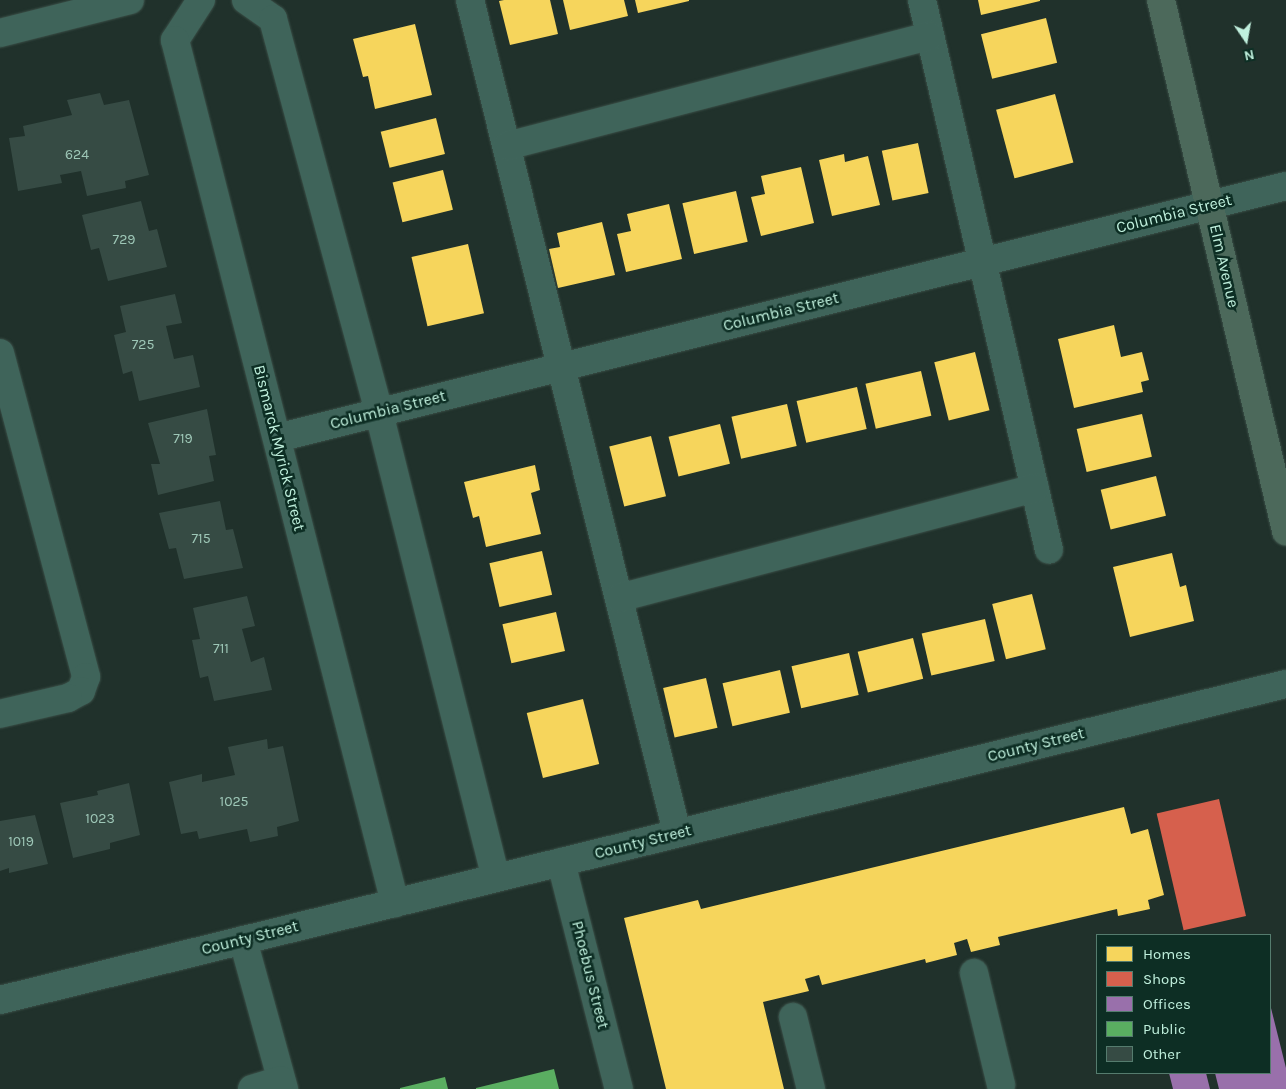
<!DOCTYPE html>
<style>
body{margin:0}
#map{position:relative;width:1286px;height:1089px;overflow:hidden;background:#20312b;font-family:Karla,sans-serif}
div>[style]{position:absolute}
.homes>*{inset:0;background:#f6d55c;transform-origin:0 0}
.shops>*{inset:0;background:#d6604d;transform-origin:0 0}
.offices>*{inset:0;background:#9970ab}
.public>*{inset:0;background:#5aae61}
.building>*{inset:0;background:#364b44}
.roads{filter:drop-shadow(0 0 1px #3a4f47) drop-shadow(0 0 1px #3a4f47)}
.minor>*{height:28px;margin:-14px;padding:0 14px;transform-origin:14px;border-radius:14px;background:#3f645a}
.major>*{height:28px;margin:-14px;padding:0 14px;transform-origin:14px;border-radius:14px;background:#4c695b}
span{translate:-50% -50%;white-space:nowrap;text-align:center;line-height:1.15;-webkit-text-stroke:5px #0d2e24;paint-order:stroke}
.number-label{font-size:14px;color:#9ec7b7}
.number-label span{-webkit-text-stroke-width:0}
.street-label{font-size:16px;color:#c0f0dd}
.legend{position:absolute;left:1096px;top:934px;width:175px;height:140px;box-sizing:border-box;background:#0d2e24;border:1px solid #557c6e;margin:0;padding:6px 9px;list-style:none;font-size:15px;color:#c0f0dd}
.legend li{display:flex;align-items:center;gap:10px;height:25px}
.legend b{width:25px;border:1px solid #557c6e}
.north{position:absolute;left:1221px;top:15px;width:50px;height:50px;-webkit-text-stroke:4px #0d2e24;paint-order:stroke;rotate:168deg;font-size:14px;font-weight:700;line-height:20px;text-align:center;color:#c0f0dd}
.north::after{content:'';display:block;margin:auto;width:18px;height:22px;background:#c0f0dd;clip-path:polygon(50% 0,100% 100%,50% 72%,0 100%)}
</style>
<div id="map">
<div class="homes">
<i style="clip-path:polygon(504px 0,550px 0,558px 34px,510px 45px,499px 1px)"></i>
<i style="clip-path:polygon(563px 0,624px 0,628px 16px,570px 30px)"></i>
<i style="clip-path:polygon(635px 0,689px 0,689px 1px,638px 13px)"></i>
<i style="clip-path:polygon(978px 0,1040px 0,1040px 1px,981px 15px)"></i>
<i style="left:1046px;top:18px;width:46px;height:67px;rotate:76deg"></i>
<i style="clip-path:polygon(415px 24px,432px 95px,375px 109px,368px 76px,363px 77px,353px 39px)"></i>
<i style="left:1055px;top:94px;width:71px;height:61px;rotate:75deg"></i>
<i style="left:436px;top:118px;width:37px;height:57px;rotate:76deg"></i>
<i style="left:918px;top:143px;width:51px;height:37px;rotate:78deg"></i>
<i style="clip-path:polygon(844px 154px,845px 162px,868px 156px,880px 205px,832px 216px,819px 160px)"></i>
<i style="clip-path:polygon(801px 167px,814px 223px,761px 236px,751px 197px,765px 194px,761px 176px)"></i>
<i style="left:443px;top:170px;width:41px;height:52px;rotate:76deg"></i>
<i style="left:736px;top:191px;width:52px;height:55px;rotate:77deg"></i>
<i style="clip-path:polygon(669px 204px,682px 259px,626px 272px,617px 234px,631px 231px,627px 214px)"></i>
<i style="clip-path:polygon(602px 222px,615px 275px,558px 288px,549px 249px,560px 247px,557px 233px)"></i>
<i style="left:468px;top:244px;width:71px;height:58px;rotate:77deg"></i>
<i style="clip-path:polygon(1114px 325px,1121px 357px,1142px 352px,1149px 380px,1141px 382px,1143px 392px,1074px 408px,1058px 339px)"></i>
<i style="left:975px;top:352px;width:60px;height:42px;rotate:76deg"></i>
<i style="left:921px;top:371px;width:46px;height:57px;rotate:77deg"></i>
<i style="left:857px;top:387px;width:43px;height:62px;rotate:77deg"></i>
<i style="left:787px;top:404px;width:43px;height:57px;rotate:77deg"></i>
<i style="left:1142px;top:414px;width:44px;height:67px;rotate:77deg"></i>
<i style="left:720px;top:424px;width:41px;height:53px;rotate:76deg"></i>
<i style="left:651px;top:436px;width:62px;height:43px;rotate:76deg"></i>
<i style="clip-path:polygon(535px 465px,540px 490px,531px 493px,541px 534px,486px 547px,479px 516px,473px 518px,464px 482px)"></i>
<i style="left:1156px;top:476px;width:41px;height:57px;rotate:76deg"></i>
<i style="left:542px;top:551px;width:45px;height:54px;rotate:77deg"></i>
<i style="clip-path:polygon(1172px 553px,1180px 587px,1186px 585px,1194px 621px,1130px 637px,1113px 567px)"></i>
<i style="left:1032px;top:594px;width:57px;height:41px;rotate:76deg"></i>
<i style="left:556px;top:612px;width:40px;height:55px;rotate:77deg"></i>
<i style="left:985px;top:619px;width:43px;height:65px;rotate:77deg"></i>
<i style="left:913px;top:638px;width:42px;height:57px;rotate:76deg"></i>
<i style="left:849px;top:653px;width:43px;height:59px;rotate:77deg"></i>
<i style="left:780px;top:670px;width:44px;height:59px;rotate:77deg"></i>
<i style="left:706px;top:678px;width:51px;height:44px;rotate:77deg"></i>
<i style="left:583px;top:699px;width:67px;height:58px;rotate:76deg"></i>
<i style="clip-path:polygon(1124px 807px,1131px 834px,1148px 829px,1164px 895px,1148px 900px,1150px 909px,1118px 916px,1117px 909px,998px 937px,1000px 945px,971px 952px,967px 939px,954px 943px,957px 955px,926px 963px,925px 959px,822px 985px,819px 975px,805px 979px,809px 991px,763px 1002px,784px 1089px,666px 1089px,624px 918px,698px 900px,701px 909px)"></i>
</div>
<div class="shops">
<i style="left:1219px;top:799px;width:120px;height:64px;rotate:77deg"></i>
</div>
<div class="offices">
<i style="clip-path:polygon(1270px 1004px,1286px 1068px,1286px 1089px,1219px 1089px,1215px 1073px,1270px 1073px)"></i>
<i style="clip-path:polygon(1169px 1073px,1206px 1073px,1210px 1089px,1173px 1089px)"></i>
</div>
<div class="public">
<i style="clip-path:polygon(554px 1069px,559px 1089px,476px 1089px,476px 1088px)"></i>
<i style="clip-path:polygon(445px 1077px,448px 1089px,400px 1089px,400px 1088px)"></i>
</div>
<div class="building">
<i style="clip-path:polygon(100px 93px,104px 105px,129px 100px,149px 175px,125px 181px,126px 188px,87px 196px,81px 171px,60px 175px,62px 183px,18px 191px,9px 138px,25px 136px,23px 126px,72px 115px,67px 100px)"></i>
<i style="clip-path:polygon(141px 201px,149px 231px,157px 229px,167px 267px,108px 281px,99px 248px,91px 250px,82px 215px)"></i>
<i style="clip-path:polygon(175px 294px,182px 323px,166px 326px,174px 359px,193px 355px,200px 387px,139px 401px,132px 371px,123px 374px,114px 335px,126px 332px,120px 306px)"></i>
<i style="clip-path:polygon(207px 409px,216px 455px,209px 456px,214px 481px,158px 495px,151px 464px,160px 464px,148px 423px)"></i>
<i style="clip-path:polygon(220px 501px,226px 530px,233px 529px,243px 568px,184px 579px,176px 548px,169px 549px,159px 513px)"></i>
<i style="clip-path:polygon(247px 596px,255px 626px,242px 629px,251px 662px,264px 657px,272px 690px,214px 701px,208px 676px,200px 678px,192px 640px,200px 639px,193px 608px)"></i>
<i style="clip-path:polygon(267px 739px,268px 749px,283px 746px,299px 821px,277px 827px,278px 836px,250px 842px,247px 829px,199px 839px,197px 831px,181px 834px,169px 782px,202px 774px,202px 782px,235px 775px,228px 747px)"></i>
<i style="clip-path:polygon(129px 783px,140px 835px,110px 843px,110px 849px,73px 858px,60px 803px,98px 795px,97px 791px)"></i>
<i style="clip-path:polygon(35px 815px,48px 864px,9px 873px,9px 868px,0 871px,0 821px)"></i>
</div>
<div class="roads">
<div class="minor">
<i style="left:201px;top:0;width:48px;rotate:123deg"></i>
<i style="left:175px;top:40px;width:891px;rotate:75.7deg"></i>
<i style="left:246px;top:0;width:33px;rotate:35deg"></i>
<i style="left:273px;top:19px;width:408px;rotate:74.9deg"></i>
<i style="left:379px;top:413px;width:479px;rotate:75.9deg"></i>
<i style="left:470px;top:0;width:858px;rotate:76.04deg"></i>
<i style="left:922px;top:0;width:564px;rotate:77deg"></i>
<i style="left:0;top:33px;width:134px;rotate:-14.2deg"></i>
<i style="left:507px;top:146px;width:437px;rotate:-14.6deg"></i>
<i style="left:0;top:353px;width:335px;rotate:75.1deg"></i>
<i style="left:86px;top:677px;width:15px;rotate:110deg"></i>
<i style="left:81px;top:691px;width:15px;rotate:152deg"></i>
<i style="left:68px;top:698px;width:70px;rotate:166.8deg"></i>
<i style="left:277px;top:438px;width:1040px;rotate:-14.02deg"></i>
<i style="left:619px;top:598px;width:430px;rotate:-14.8deg"></i>
<i style="left:561px;top:862px;width:234px;rotate:75.7deg"></i>
<i style="left:243px;top:940px;width:155px;rotate:74.6deg"></i>
<i style="left:974px;top:973px;width:115px;rotate:76.4deg"></i>
<i style="left:0;top:1000px;width:1324px;rotate:-13.81deg"></i>
<i style="left:793px;top:1017px;width:74px;rotate:76deg"></i>
<i style="left:252px;top:1089px;width:30px;rotate:-17deg"></i>
</div>
<div class="major">
<i style="left:1161px;top:0;width:546px;rotate:76.75deg"></i>
</div>
</div>
<div class="number-label">
<span style="left:77px;top:155px">624</span>
<span style="left:124px;top:240px">729</span>
<span style="left:143px;top:345px">725</span>
<span style="left:183px;top:439px">719</span>
<span style="left:201px;top:539px">715</span>
<span style="left:221px;top:649px">711</span>
<span style="left:234px;top:802px">1025</span>
<span style="left:100px;top:819px">1023</span>
<span style="left:21px;top:842px">1019</span>
</div>
<div class="street-label">
<span style="left:1174px;top:214px;rotate:-14deg">Columbia Street</span>
<span style="left:1224px;top:266px;rotate:77deg">Elm Avenue</span>
<span style="left:781px;top:312px;rotate:-14deg">Columbia Street</span>
<span style="left:388px;top:410px;rotate:-14deg">Columbia Street</span>
<span style="left:279px;top:448px;rotate:76deg">Bismarck Myrick Street</span>
<span style="left:1036px;top:745px;rotate:-14deg">County Street</span>
<span style="left:643px;top:842px;rotate:-14deg">County Street</span>
<span style="left:250px;top:938px;rotate:-14deg">County Street</span>
<span style="left:590px;top:975px;rotate:76deg">Phoebus Street</span>
</div>
<ul class="legend">
<li><b style="height:14px;background:#f6d55c"></b>Homes</li>
<li><b style="height:14px;background:#d6604d"></b>Shops</li>
<li><b style="height:14px;background:#9970ab"></b>Offices</li>
<li><b style="height:14px;background:#5aae61"></b>Public</li>
<li><b style="height:14px;background:#364b44"></b>Other</li>
</ul>
<div class="north">N</div>
</div>
